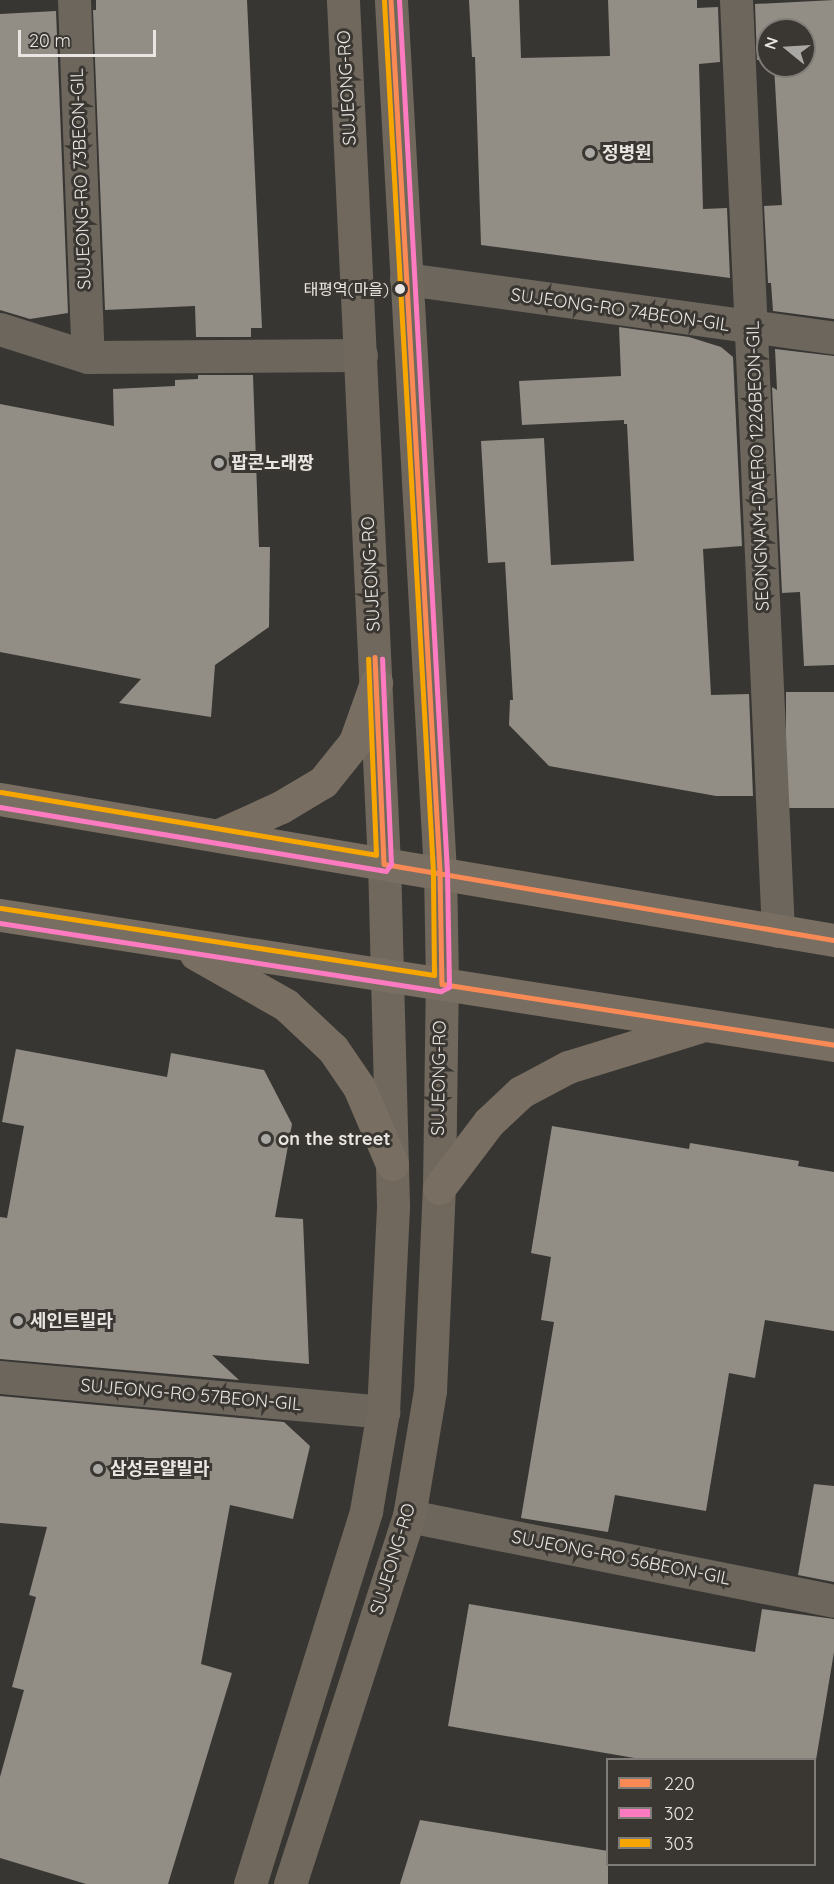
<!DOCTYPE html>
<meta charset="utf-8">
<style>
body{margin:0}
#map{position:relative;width:834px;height:1884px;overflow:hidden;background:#383633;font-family:Quicksand,"Noto Sans KR",sans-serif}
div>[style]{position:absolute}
.building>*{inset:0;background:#928d85;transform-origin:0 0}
.minor>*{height:33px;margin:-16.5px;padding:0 16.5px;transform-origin:16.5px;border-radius:16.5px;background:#6c665d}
.secondary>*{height:33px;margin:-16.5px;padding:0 16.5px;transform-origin:16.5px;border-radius:16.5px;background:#70685d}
.primary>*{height:33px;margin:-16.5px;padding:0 16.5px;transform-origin:16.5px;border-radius:16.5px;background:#786e61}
.bus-1>*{height:4.5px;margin:-2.25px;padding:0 2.25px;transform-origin:2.25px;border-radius:2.25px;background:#f98a56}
.bus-2>*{height:4.5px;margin:-2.25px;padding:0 2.25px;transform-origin:2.25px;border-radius:2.25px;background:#fe7ac1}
.bus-3>*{height:4.5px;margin:-2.25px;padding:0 2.25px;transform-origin:2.25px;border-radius:2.25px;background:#f7a600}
.dots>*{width:16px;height:16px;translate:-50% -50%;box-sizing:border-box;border:3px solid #3a3631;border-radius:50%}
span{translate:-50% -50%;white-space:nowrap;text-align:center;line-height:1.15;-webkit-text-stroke:6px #3a3631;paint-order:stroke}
.bus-label{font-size:16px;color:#e8e5e2}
.right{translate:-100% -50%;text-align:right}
.street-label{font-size:18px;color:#e8e5e2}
.poi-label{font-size:18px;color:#e8e5e2;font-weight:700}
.left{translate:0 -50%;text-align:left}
.legend{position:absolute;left:606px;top:1758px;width:210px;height:108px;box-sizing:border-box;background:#3a3631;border:2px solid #807c78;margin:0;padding:8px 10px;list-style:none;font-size:18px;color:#e8e5e2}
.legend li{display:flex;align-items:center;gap:12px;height:30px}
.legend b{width:30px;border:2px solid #807c78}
.north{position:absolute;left:756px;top:18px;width:60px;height:60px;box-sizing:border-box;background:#3a3631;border:2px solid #807c78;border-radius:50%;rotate:288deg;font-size:16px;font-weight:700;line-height:24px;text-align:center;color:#e8e5e2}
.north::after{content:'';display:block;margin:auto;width:21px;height:27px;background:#aaa8a5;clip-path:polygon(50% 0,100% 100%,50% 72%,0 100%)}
.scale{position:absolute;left:18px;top:30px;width:138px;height:27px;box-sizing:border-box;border:3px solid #e8e5e2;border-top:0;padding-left:8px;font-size:18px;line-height:21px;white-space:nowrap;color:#e8e5e2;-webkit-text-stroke:4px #3a3631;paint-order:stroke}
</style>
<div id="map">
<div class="building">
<i style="clip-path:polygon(96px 0,247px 0,262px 328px,251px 328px,251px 337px,196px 337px,195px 306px,105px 310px,93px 10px,96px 10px)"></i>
<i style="clip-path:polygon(469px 0,519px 0,521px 58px,610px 56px,608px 0,697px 0,697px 8px,718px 7px,720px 62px,699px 64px,703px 209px,727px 208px,730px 278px,481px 245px,475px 57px,472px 57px)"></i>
<i style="clip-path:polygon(834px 0,834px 319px,773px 311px,771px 283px,768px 283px,764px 206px,782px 205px,774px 66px,804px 66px,804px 30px,768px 30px,768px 60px,757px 60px,755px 4px)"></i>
<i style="clip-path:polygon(56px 11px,68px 313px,30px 319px,0 310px,0 14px)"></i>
<i style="clip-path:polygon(619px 327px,689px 337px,721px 347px,733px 357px,742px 546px,703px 549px,711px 695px,749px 694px,753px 796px,716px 796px,549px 766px,509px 725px,510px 700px,513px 700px,505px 562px,488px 563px,481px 441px,544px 438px,551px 565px,634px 561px,627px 424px,624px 424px,624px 420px,522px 425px,519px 381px,621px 376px)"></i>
<i style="clip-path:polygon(775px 349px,834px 356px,834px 665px,804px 666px,800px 592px,782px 593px,772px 387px,777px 390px)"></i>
<i style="clip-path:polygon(198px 375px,253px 375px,259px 547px,270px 547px,269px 627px,215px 665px,211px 717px,119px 703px,141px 679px,0 652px,0 404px,114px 426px,113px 389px,175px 386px,175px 380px,198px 379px)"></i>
<i style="left:834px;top:692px;width:116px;height:48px;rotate:90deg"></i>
<i style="clip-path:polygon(16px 1049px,167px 1077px,171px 1053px,264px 1070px,292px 1124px,275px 1217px,303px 1219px,309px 1364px,212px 1355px,239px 1380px,0 1359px,0 1217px,7px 1218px,24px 1126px,2px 1122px)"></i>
<i style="clip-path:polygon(552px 1126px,689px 1149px,690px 1143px,799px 1161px,798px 1166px,834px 1172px,834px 1331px,765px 1320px,755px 1378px,729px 1373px,706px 1511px,615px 1495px,608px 1532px,521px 1518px,554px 1322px,541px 1320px,551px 1257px,531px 1253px)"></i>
<i style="clip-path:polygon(0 1396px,284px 1422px,310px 1446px,293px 1519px,230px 1505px,201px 1664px,232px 1673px,168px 1884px,86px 1884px,0 1858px,0 1777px,24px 1690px,12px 1687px,36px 1597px,29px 1595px,47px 1527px,0 1523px)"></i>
<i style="clip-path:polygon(814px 1484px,834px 1486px,834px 1582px,798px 1575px)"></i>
<i style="clip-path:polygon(469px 1604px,755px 1652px,762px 1609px,834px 1619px,834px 1652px,816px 1760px,646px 1760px,448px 1726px)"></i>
<i style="clip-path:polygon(420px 1820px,608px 1851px,608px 1884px,400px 1884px)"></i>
</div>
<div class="minor">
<i style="left:74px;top:0;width:357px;rotate:87.8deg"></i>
<i style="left:736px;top:0;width:932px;rotate:87.42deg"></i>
<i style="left:406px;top:279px;width:432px;rotate:7.8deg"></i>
<i style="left:0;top:329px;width:92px;rotate:17.7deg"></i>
<i style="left:88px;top:357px;width:273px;rotate:-0.4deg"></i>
<i style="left:0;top:1377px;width:385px;rotate:5.2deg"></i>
<i style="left:409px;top:1516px;width:433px;rotate:11.3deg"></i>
</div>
<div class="secondary">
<i style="left:250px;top:1884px;width:391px;rotate:-72.7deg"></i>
<i style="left:366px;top:1511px;width:100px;rotate:-80.3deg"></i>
<i style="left:383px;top:1412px;width:207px;rotate:-87.2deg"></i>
<i style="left:393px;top:1205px;width:341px;rotate:-91.5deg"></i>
<i style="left:384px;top:864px;width:865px;rotate:-92.72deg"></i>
<i style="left:290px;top:1884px;width:387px;rotate:-72.1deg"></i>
<i style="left:409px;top:1516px;width:127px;rotate:-80.5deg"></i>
<i style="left:430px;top:1391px;width:203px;rotate:-87.5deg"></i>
<i style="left:439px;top:1188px;width:204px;rotate:-89.2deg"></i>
<i style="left:442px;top:984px;width:112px;rotate:-91deg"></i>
<i style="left:440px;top:872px;width:873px;rotate:-93.22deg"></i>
</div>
<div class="primary">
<i style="left:0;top:799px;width:846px;rotate:9.6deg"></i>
<i style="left:219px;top:835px;width:68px;rotate:-24.3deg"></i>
<i style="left:281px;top:807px;width:49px;rotate:-30.8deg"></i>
<i style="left:323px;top:782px;width:51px;rotate:-51.3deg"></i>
<i style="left:355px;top:742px;width:63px;rotate:-70.4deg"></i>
<i style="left:0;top:915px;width:844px;rotate:8.86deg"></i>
<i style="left:196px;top:954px;width:103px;rotate:29.5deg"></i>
<i style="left:286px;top:1005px;width:64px;rotate:43.1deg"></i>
<i style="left:333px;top:1049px;width:46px;rotate:55.6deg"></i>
<i style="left:359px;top:1087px;width:84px;rotate:66.8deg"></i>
<i style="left:439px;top:1188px;width:83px;rotate:-52.9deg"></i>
<i style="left:489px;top:1122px;width:44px;rotate:-43.2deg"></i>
<i style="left:521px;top:1092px;width:53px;rotate:-28deg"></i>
<i style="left:568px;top:1067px;width:136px;rotate:-17.1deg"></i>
</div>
<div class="bus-1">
<i style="left:391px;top:0;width:873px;rotate:86.78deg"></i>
<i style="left:440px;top:872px;width:112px;rotate:89deg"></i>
<i style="left:442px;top:984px;width:397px;rotate:8.8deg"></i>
<i style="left:375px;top:657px;width:207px;rotate:87.5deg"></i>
<i style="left:384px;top:864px;width:456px;rotate:9.6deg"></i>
</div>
<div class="bus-2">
<i style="left:0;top:807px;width:391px;rotate:9.4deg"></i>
<i style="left:386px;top:871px;width:9px;rotate:-54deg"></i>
<i style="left:391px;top:864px;width:205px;rotate:-92.5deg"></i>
<i style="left:0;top:923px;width:446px;rotate:8.8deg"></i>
<i style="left:441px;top:991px;width:9px;rotate:-27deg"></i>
<i style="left:449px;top:987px;width:115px;rotate:-91deg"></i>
<i style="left:447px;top:872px;width:873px;rotate:-93.15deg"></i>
</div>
<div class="bus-3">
<i style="left:1px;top:792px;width:380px;rotate:9.5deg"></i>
<i style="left:376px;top:855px;width:196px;rotate:-92.3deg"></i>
<i style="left:1px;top:908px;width:438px;rotate:8.8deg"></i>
<i style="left:434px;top:975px;width:103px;rotate:-90.6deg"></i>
<i style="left:433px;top:872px;width:873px;rotate:-93.22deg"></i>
</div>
<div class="dots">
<i style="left:590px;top:153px;background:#aaa8a5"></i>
<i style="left:400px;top:289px;background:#e8e5e2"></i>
<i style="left:219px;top:463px;background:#aaa8a5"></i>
<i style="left:266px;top:1139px;background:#aaa8a5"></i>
<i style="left:18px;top:1321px;background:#aaa8a5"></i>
<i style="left:98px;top:1469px;background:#aaa8a5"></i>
</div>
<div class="bus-label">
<span class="right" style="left:389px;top:289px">태평역(마을)</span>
</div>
<div class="street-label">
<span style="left:347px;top:88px;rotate:-93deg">SUJEONG-RO</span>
<span style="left:81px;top:179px;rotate:-92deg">SUJEONG-RO 73BEON-GIL</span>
<span style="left:620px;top:310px;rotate:8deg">SUJEONG-RO 74BEON-GIL</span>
<span style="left:758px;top:466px;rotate:-92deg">SEONGNAM-DAERO 1226BEON-GIL</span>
<span style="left:371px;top:574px;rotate:-93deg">SUJEONG-RO</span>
<span style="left:439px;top:1078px;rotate:-89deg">SUJEONG-RO</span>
<span style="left:191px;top:1395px;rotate:5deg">SUJEONG-RO 57BEON-GIL</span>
<span style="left:621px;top:1558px;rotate:11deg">SUJEONG-RO 56BEON-GIL</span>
<span style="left:393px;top:1559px;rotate:-73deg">SUJEONG-RO</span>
</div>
<div class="poi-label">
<span class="left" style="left:602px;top:153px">정병원</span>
<span class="left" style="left:231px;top:463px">팝콘노래짱</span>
<span class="left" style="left:278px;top:1139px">on the street</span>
<span class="left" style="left:30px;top:1321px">세인트빌라</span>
<span class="left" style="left:110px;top:1469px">삼성로얄빌라</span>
</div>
<ul class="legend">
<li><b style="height:8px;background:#f98a56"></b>220</li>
<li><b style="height:8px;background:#fe7ac1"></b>302</li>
<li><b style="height:8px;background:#f7a600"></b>303</li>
</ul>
<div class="north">N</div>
<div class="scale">20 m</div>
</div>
